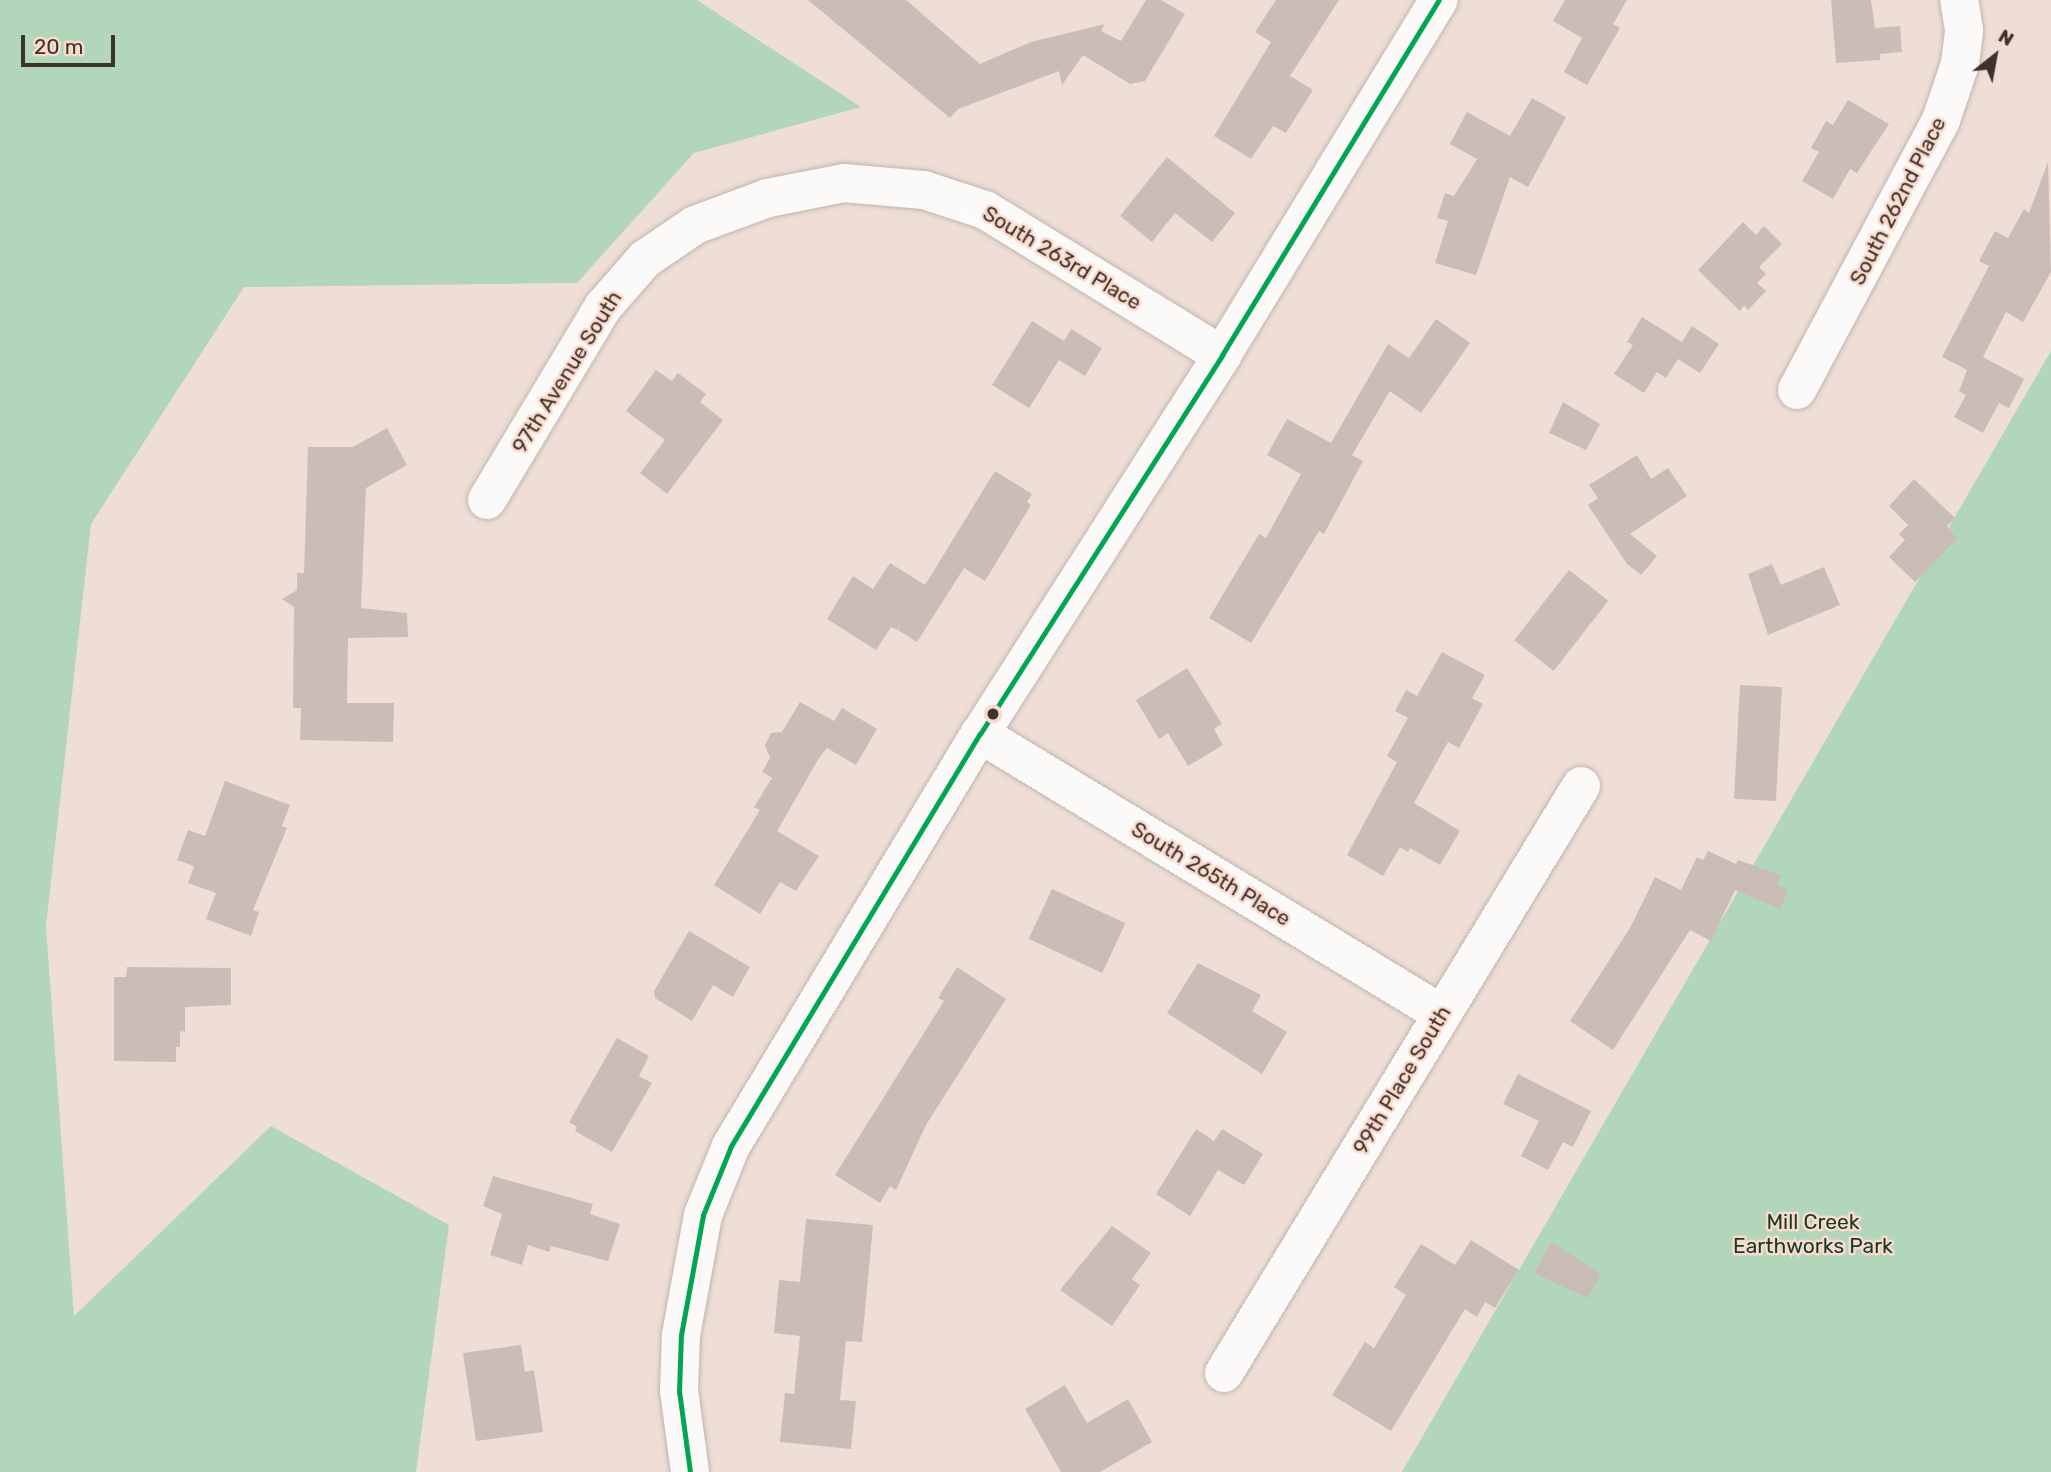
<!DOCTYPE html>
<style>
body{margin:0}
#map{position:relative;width:2051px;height:1472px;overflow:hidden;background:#eeded6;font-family:Rubik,sans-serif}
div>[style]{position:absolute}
.green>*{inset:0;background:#b2d6ba}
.building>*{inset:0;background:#cabdb7;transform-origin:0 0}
.roads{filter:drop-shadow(0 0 2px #c1b5ae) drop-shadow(0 0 2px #c1b5ae)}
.minor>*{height:38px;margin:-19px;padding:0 19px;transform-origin:19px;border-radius:19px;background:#fcfaf9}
.bus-1>*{height:5px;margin:-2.5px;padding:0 2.5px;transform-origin:2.5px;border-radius:2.5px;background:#00a651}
.dots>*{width:19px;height:19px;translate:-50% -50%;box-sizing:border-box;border:4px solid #f9dacc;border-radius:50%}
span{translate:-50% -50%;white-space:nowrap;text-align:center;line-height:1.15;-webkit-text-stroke:5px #f9dacc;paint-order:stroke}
.street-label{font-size:21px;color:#3e322d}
.park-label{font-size:21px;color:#153b28}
.north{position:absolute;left:1960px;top:21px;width:70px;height:70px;-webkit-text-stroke:5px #f9dacc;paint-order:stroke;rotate:31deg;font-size:19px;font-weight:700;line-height:28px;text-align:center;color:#3e322d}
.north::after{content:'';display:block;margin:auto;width:24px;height:32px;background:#3e322d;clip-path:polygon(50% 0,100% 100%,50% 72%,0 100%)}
.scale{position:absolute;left:21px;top:35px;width:94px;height:32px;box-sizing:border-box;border:4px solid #3e322d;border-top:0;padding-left:9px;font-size:21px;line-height:24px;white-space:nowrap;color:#3e322d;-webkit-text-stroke:5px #f9dacc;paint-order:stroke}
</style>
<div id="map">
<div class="green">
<i style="clip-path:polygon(0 0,697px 0,861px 107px,694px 153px,577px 283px,244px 287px,91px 524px,46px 926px,74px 1316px,271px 1126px,449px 1225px,416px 1472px,0 1472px)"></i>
<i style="clip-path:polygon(2051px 351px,2051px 1472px,1402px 1472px,1909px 596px)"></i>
</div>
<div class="building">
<i style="clip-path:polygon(808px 0,906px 0,980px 64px,1031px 42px,1105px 24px,1101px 31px,1121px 41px,1146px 0,1161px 0,1185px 14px,1145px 81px,1130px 84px,1083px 55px,1062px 85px,1059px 71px,958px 109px,950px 118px)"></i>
<i style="clip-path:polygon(1276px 0,1339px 0,1290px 76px,1313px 90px,1286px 133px,1273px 126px,1251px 159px,1214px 136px,1271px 42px,1255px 32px)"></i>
<i style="clip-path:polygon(1565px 0,1627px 0,1613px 24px,1620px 28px,1587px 85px,1564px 72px,1582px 38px,1553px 21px)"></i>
<i style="clip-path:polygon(1831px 0,1871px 0,1875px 28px,1900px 26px,1902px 52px,1880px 54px,1880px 60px,1836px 63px)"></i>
<i style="clip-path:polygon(1532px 98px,1566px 117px,1528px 187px,1510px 177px,1476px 275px,1435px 263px,1448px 221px,1437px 218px,1445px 193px,1454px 196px,1477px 159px,1450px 144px,1467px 112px,1510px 136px)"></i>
<i style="clip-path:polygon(1848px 100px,1889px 124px,1857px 173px,1850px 169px,1833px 199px,1802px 181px,1819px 152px,1811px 148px,1826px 121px,1833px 125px)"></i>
<i style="clip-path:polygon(1167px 157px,1235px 213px,1212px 242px,1175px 213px,1152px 242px,1120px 216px)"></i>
<i style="clip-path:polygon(2048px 162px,2051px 272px,2023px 322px,2006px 312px,1983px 357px,2024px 379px,2009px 408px,1999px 403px,1983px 433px,1954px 417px,1966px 395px,1959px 391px,1967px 370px,1942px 357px,1989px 266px,1979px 261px,1995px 231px,2008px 238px,2024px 209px,2029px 213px)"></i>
<i style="clip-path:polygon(1743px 222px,1756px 235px,1764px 226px,1782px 244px,1759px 267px,1766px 274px,1757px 283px,1766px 291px,1748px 310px,1744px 305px,1740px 311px,1698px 270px)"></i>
<i style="clip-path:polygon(1642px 317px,1682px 342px,1692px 326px,1719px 344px,1700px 373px,1678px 359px,1666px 378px,1657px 372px,1644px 393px,1614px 374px,1633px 345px,1627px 342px)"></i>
<i style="clip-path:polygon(1436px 319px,1470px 343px,1421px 413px,1390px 391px,1352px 455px,1363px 461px,1324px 534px,1319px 531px,1251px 643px,1209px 618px,1259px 534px,1266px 538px,1301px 474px,1267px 455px,1287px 419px,1331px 443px,1388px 344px,1409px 358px)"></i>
<i style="clip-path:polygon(1032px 321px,1064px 341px,1071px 329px,1102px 348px,1085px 376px,1059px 360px,1029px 408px,992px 385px)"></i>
<i style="clip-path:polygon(656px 370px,672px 381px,678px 373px,706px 394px,700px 402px,723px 420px,667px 494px,640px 473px,665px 440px,626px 411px)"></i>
<i style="clip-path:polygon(1563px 402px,1600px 424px,1586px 450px,1549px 433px)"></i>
<i style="clip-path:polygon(387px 428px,407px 465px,366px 488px,361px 608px,407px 613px,408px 637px,348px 638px,347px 703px,394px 703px,393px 742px,300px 740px,301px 708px,293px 708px,294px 607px,282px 599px,297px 590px,297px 573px,304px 573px,308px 447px,353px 447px)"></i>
<i style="clip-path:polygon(1637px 455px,1651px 479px,1668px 468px,1687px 496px,1630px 534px,1657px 556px,1641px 575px,1627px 564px,1588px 505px,1598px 498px,1589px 485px)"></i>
<i style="clip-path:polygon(995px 471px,1032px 494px,1027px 502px,1031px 505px,985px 581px,964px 568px,917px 642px,898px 630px,902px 623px,897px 630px,891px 627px,876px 650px,827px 619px,853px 576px,873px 589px,890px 563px,925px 585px)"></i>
<i style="clip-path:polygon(1914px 479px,1955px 518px,1947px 526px,1957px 539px,1915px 582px,1889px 557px,1905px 540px,1899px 534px,1908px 525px,1889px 506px)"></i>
<i style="clip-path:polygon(1772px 564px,1781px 585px,1824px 567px,1840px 605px,1768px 635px,1748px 574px)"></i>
<i style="left:1569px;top:570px;width:50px;height:89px;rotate:38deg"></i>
<i style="clip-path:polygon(1442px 652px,1485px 675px,1472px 698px,1483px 704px,1459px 748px,1448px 742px,1414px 803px,1460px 831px,1440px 865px,1410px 848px,1408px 852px,1400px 847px,1383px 876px,1347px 855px,1397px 762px,1387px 756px,1408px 718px,1395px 711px,1406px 690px,1417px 696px)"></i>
<i style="clip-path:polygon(1187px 668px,1222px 724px,1214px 729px,1223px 745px,1188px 766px,1168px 733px,1159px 739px,1136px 700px)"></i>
<i style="left:1740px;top:685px;width:42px;height:114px;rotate:3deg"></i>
<i style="clip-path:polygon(800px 702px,834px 721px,842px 708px,877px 729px,856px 765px,827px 748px,819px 758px,777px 831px,819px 856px,796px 891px,780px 882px,760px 914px,714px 885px,760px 810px,754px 807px,772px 778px,762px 772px,770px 758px,765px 745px,771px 733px,782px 732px)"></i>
<i style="clip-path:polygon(225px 781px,290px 805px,282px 826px,287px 828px,253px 910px,259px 912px,251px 936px,206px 919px,216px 893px,188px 883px,194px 866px,177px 860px,188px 830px,205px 836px)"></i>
<i style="clip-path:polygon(1708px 851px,1736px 864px,1738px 860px,1781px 875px,1777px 885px,1788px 890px,1780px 909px,1735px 890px,1711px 941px,1690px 930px,1613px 1050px,1570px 1021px,1630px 928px,1655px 877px,1681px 890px,1697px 857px,1703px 860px)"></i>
<i style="left:1052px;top:889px;width:81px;height:55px;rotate:25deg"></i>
<i style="clip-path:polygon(689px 931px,750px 967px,733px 997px,713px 985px,692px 1021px,655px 998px,654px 991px)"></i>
<i style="clip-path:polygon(1198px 963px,1261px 995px,1252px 1011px,1287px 1032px,1262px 1074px,1167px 1013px)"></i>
<i style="clip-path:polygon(127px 967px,231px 968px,231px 1005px,185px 1007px,185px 1032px,180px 1031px,180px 1047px,176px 1047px,176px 1062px,114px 1061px,114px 977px,126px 977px)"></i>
<i style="clip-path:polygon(957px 967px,1006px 999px,926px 1125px,896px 1190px,890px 1186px,880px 1203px,835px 1175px,944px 1001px,938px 998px)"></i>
<i style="clip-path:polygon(617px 1038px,649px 1056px,639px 1076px,652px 1083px,612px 1152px,575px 1131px,577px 1127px,569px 1122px)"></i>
<i style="clip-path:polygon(1518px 1074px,1591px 1111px,1573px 1147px,1563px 1142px,1548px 1170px,1521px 1156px,1539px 1121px,1503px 1104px)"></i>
<i style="clip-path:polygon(1196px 1129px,1214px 1141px,1222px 1129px,1263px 1154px,1244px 1185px,1218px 1170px,1190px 1216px,1156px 1194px)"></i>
<i style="clip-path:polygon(493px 1176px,593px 1204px,590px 1214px,620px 1224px,608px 1261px,551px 1246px,549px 1252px,528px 1245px,522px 1265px,490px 1255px,502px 1214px,483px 1206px)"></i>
<i style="clip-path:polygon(806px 1219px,873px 1225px,862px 1342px,846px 1341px,840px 1400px,856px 1401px,851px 1449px,780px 1442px,785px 1393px,794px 1394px,800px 1336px,774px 1333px,779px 1280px,800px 1282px)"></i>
<i style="clip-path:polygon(1112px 1226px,1151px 1253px,1132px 1279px,1140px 1285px,1112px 1326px,1060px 1290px)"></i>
<i style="clip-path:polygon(1471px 1240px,1519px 1270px,1495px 1308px,1485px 1302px,1477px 1317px,1465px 1309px,1391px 1431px,1332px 1395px,1365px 1342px,1374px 1348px,1406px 1295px,1394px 1287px,1421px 1244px,1455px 1265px)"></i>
<i style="clip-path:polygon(1551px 1242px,1601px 1274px,1588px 1298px,1534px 1273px)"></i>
<i style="clip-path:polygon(521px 1345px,525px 1372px,534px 1370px,543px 1432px,476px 1441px,463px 1353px)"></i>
<i style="clip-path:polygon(1065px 1385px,1087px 1423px,1128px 1399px,1152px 1442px,1100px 1472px,1061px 1472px,1025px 1409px)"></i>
</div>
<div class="roads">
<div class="minor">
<i style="left:1797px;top:390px;width:306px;rotate:-61.9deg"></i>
<i style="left:1941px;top:120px;width:59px;rotate:-71.3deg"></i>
<i style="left:1960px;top:64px;width:34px;rotate:-83deg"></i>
<i style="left:1964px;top:30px;width:30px;rotate:-99deg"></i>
<i style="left:487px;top:500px;width:225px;rotate:-59deg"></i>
<i style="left:603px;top:307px;width:64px;rotate:-48.8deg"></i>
<i style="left:645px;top:259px;width:60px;rotate:-34.2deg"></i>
<i style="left:695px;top:225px;width:78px;rotate:-20.3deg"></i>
<i style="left:768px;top:198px;width:77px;rotate:-11.2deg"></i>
<i style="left:844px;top:183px;width:80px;rotate:5deg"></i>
<i style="left:924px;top:190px;width:64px;rotate:18.2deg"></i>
<i style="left:985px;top:210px;width:278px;rotate:31.5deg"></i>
<i style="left:980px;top:734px;width:540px;rotate:31.22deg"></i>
<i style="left:1224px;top:1373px;width:687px;rotate:-58.69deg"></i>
<i style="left:690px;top:1472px;width:82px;rotate:-97.7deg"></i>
<i style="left:679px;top:1391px;width:56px;rotate:-88deg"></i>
<i style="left:681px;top:1335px;width:122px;rotate:-79.6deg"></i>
<i style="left:703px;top:1215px;width:74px;rotate:-67.9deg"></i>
<i style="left:731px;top:1146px;width:481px;rotate:-58.9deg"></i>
<i style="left:980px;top:734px;width:450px;rotate:-57.4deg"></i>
<i style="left:1222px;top:355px;width:416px;rotate:-58.6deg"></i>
</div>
</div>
<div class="bus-1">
<i style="left:690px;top:1472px;width:82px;rotate:-97.7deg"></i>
<i style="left:679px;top:1391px;width:56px;rotate:-88deg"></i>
<i style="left:681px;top:1335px;width:122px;rotate:-79.6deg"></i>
<i style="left:703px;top:1215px;width:74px;rotate:-67.9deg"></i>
<i style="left:731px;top:1146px;width:481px;rotate:-58.9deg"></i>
<i style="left:980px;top:734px;width:450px;rotate:-57.4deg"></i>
<i style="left:1222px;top:355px;width:416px;rotate:-58.6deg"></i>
</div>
<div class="dots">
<i style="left:993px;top:714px;background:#3e322d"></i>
</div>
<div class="street-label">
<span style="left:1898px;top:201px;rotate:-63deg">South 262nd Place</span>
<span style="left:1062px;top:258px;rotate:31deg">South 263rd Place</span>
<span style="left:567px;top:372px;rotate:-58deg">97th Avenue South</span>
<span style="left:1211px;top:874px;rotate:31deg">South 265th Place</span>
<span style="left:1402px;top:1080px;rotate:-59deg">99th Place South</span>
</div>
<div class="park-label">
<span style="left:1813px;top:1234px">Mill Creek<br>Earthworks Park</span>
</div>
<div class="north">N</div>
<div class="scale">20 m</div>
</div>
